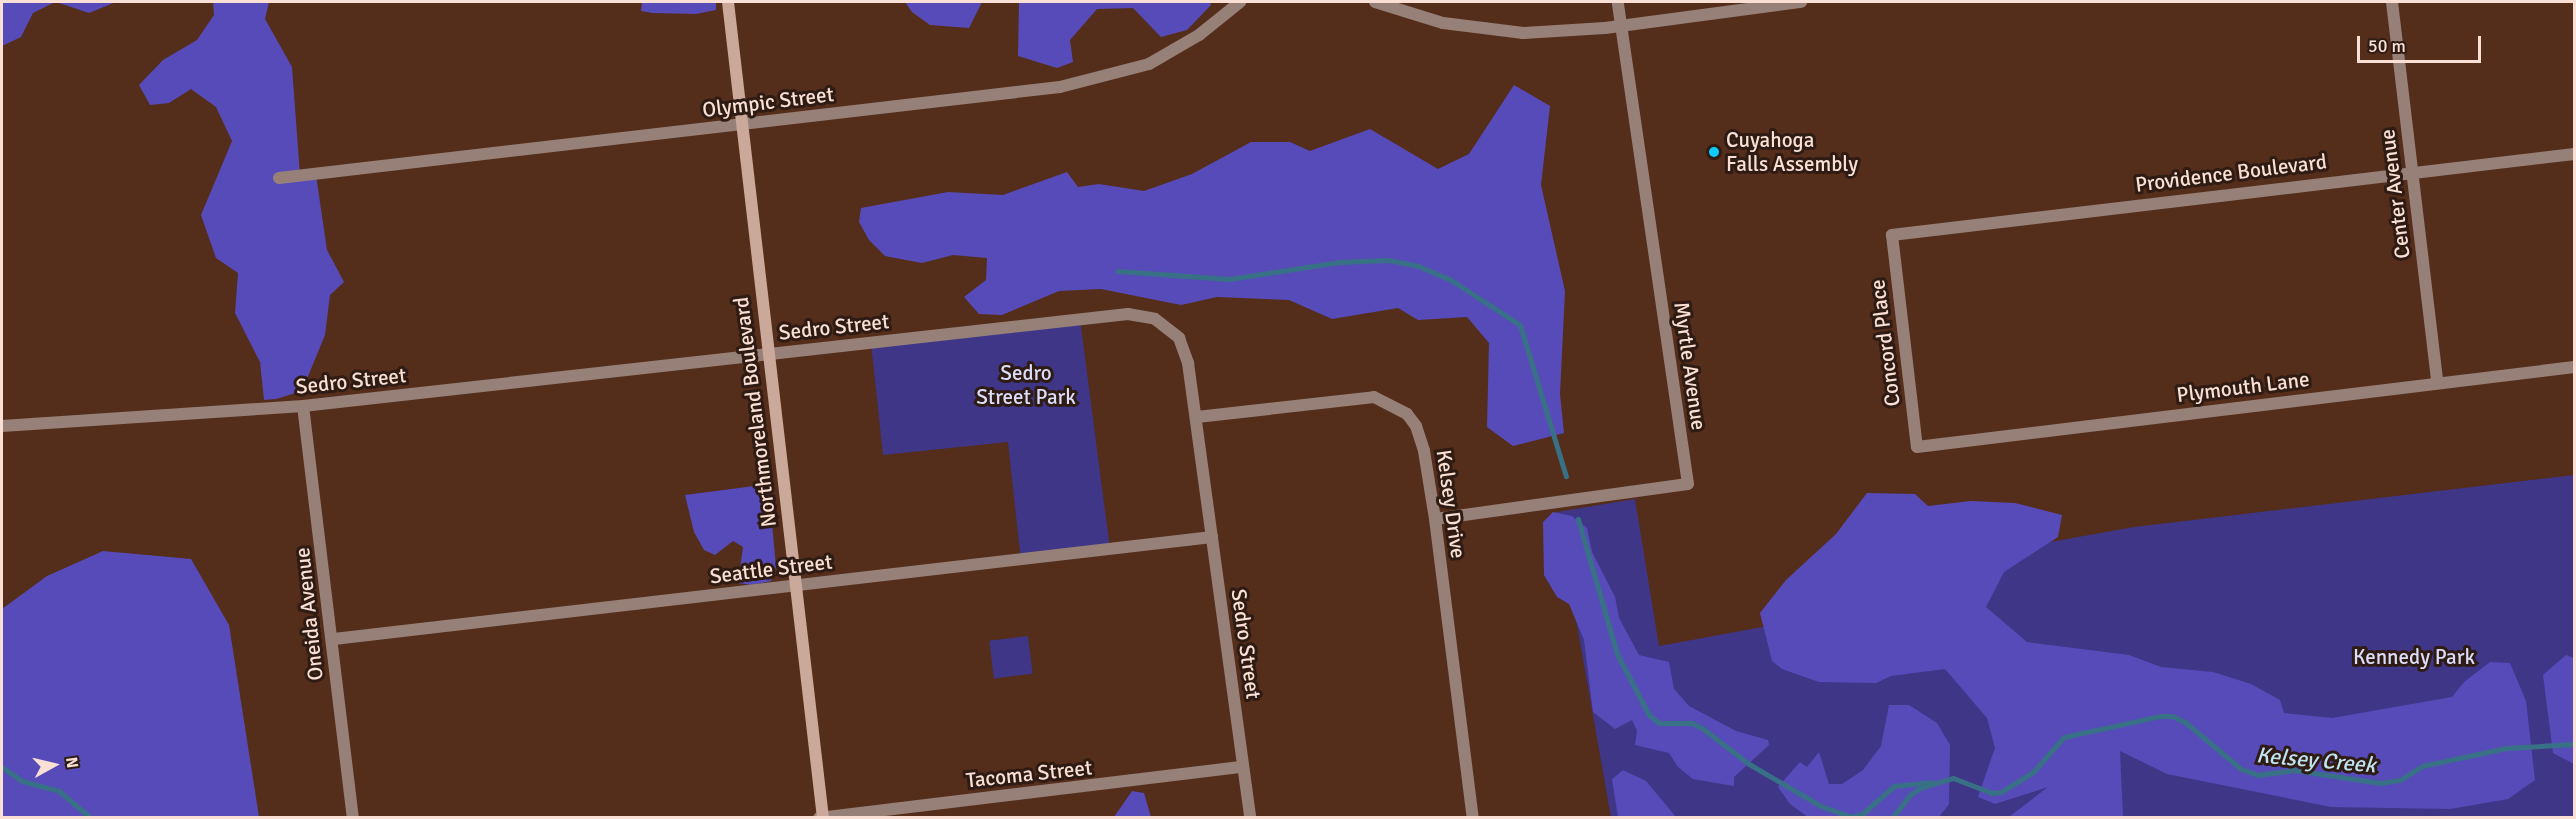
<!DOCTYPE html>
<style>
body{margin:0}
#map{position:relative;width:2576px;height:819px;overflow:hidden;background:#552d1b;font-family:Signika,sans-serif}
div>[style]{position:absolute}
.green>*{inset:0;background:#3f3688;transform-origin:0 0}
.forest>*{inset:0;background:#574bba}
.stream>*{height:5px;margin:-2.5px;padding:0 2.5px;transform-origin:2.5px;border-radius:2.5px;background:#387185}
.street>*{height:12px;margin:-6px;padding:0 6px;transform-origin:6px;border-radius:6px;background:#968078}
.secondary>*{height:12px;margin:-6px;padding:0 6px;transform-origin:6px;border-radius:6px;background:#caa89a}
.dots>*{width:16px;height:16px;translate:-50% -50%;box-sizing:border-box;border:3px solid #2e1b13;border-radius:50%}
span{translate:-50% -50%;white-space:nowrap;text-align:center;line-height:1.15;-webkit-text-stroke:6px #2e1b13;paint-order:stroke}
.street-label{font-size:21px;color:#fadfd4}
.poi-label{font-size:21px;color:#fadfd4}
.left{translate:0 -50%;text-align:left}
.park-label{font-size:21px;color:#dbddfa}
.water-label{font-size:22px;color:#c1e3f0;font-style:italic}
.frame{position:absolute;inset:0;border:3px solid #fadfd4;pointer-events:none}
.north{position:absolute;left:24px;top:735px;width:60px;height:60px;-webkit-text-stroke:4px #2e1b13;paint-order:stroke;rotate:82deg;font-size:16px;font-weight:700;line-height:24px;text-align:center;color:#fadfd4}
.north::after{content:'';display:block;margin:auto;width:21px;height:27px;background:#fadfd4;clip-path:polygon(50% 0,100% 100%,50% 72%,0 100%)}
.scale{position:absolute;left:2357px;top:36px;width:124px;height:27px;box-sizing:border-box;border:3px solid #fadfd4;border-top:0;padding-left:8px;font-size:18px;line-height:21px;white-space:nowrap;color:#fadfd4;-webkit-text-stroke:4px #2e1b13;paint-order:stroke}
</style>
<div id="map">
<div class="green">
<i style="clip-path:polygon(1080px 319px,1110px 549px,1021px 561px,1008px 442px,883px 455px,871px 343px)"></i>
<i style="clip-path:polygon(2574px 475px,2574px 817px,1611px 817px,1557px 512px,1635px 499px,1659px 646px,1833px 614px,1999px 551px,2134px 527px)"></i>
<i style="left:1028px;top:636px;width:38px;height:39px;rotate:83deg"></i>
</div>
<div class="forest">
<i style="clip-path:polygon(2px 2px,55px 2px,33px 13px,21px 37px,2px 46px)"></i>
<i style="clip-path:polygon(56px 2px,116px 2px,89px 13px)"></i>
<i style="clip-path:polygon(213px 2px,269px 2px,265px 19px,292px 67px,300px 175px,316px 175px,327px 250px,344px 282px,330px 295px,325px 335px,302px 391px,276px 399px,264px 400px,260px 362px,235px 313px,238px 273px,216px 258px,201px 215px,232px 141px,216px 107px,191px 89px,169px 103px,150px 105px,139px 85px,163px 60px,197px 40px,214px 15px)"></i>
<i style="clip-path:polygon(642px 2px,716px 2px,716px 10px,696px 14px,652px 13px,641px 11px)"></i>
<i style="clip-path:polygon(905px 2px,982px 2px,969px 28px,930px 25px,912px 12px)"></i>
<i style="clip-path:polygon(1019px 2px,1210px 2px,1211px 5px,1187px 30px,1161px 37px,1133px 8px,1097px 9px,1070px 40px,1073px 62px,1057px 68px,1018px 56px)"></i>
<i style="clip-path:polygon(1514px 85px,1550px 106px,1541px 185px,1565px 291px,1560px 394px,1564px 433px,1513px 446px,1487px 427px,1489px 343px,1467px 317px,1418px 320px,1398px 308px,1332px 319px,1289px 300px,1217px 297px,1181px 305px,1101px 289px,1059px 291px,1002px 315px,979px 314px,964px 297px,986px 280px,987px 258px,953px 255px,922px 263px,885px 256px,869px 240px,859px 222px,861px 208px,948px 192px,1003px 195px,1067px 172px,1078px 187px,1099px 184px,1144px 191px,1192px 174px,1251px 142px,1290px 142px,1310px 151px,1370px 129px,1438px 169px,1469px 154px)"></i>
<i style="clip-path:polygon(762px 485px,769px 490px,776px 567px,771px 581px,752px 585px,738px 583px,743px 547px,733px 541px,715px 555px,704px 550px,694px 532px,685px 495px)"></i>
<i style="clip-path:polygon(1867px 493px,1915px 494px,1928px 506px,1971px 501px,2015px 503px,2062px 515px,2058px 537px,2004px 572px,1986px 607px,2027px 642px,2129px 655px,2161px 667px,2213px 672px,2251px 684px,2280px 700px,2284px 713px,2332px 718px,2452px 697px,2464px 682px,2490px 662px,2510px 663px,2526px 701px,2535px 780px,2508px 799px,2450px 809px,2331px 807px,2167px 774px,2120px 751px,2123px 817px,2009px 817px,2048px 787px,1995px 804px,1978px 797px,1995px 748px,1987px 718px,1945px 669px,1891px 676px,1876px 683px,1819px 682px,1782px 669px,1772px 661px,1760px 613px,1786px 580px,1836px 534px)"></i>
<i style="clip-path:polygon(1553px 512px,1572px 516px,1587px 528px,1592px 552px,1615px 597px,1619px 618px,1639px 655px,1669px 662px,1674px 689px,1689px 706px,1736px 731px,1768px 740px,1769px 745px,1734px 777px,1734px 786px,1693px 779px,1678px 767px,1669px 753px,1635px 745px,1637px 731px,1632px 720px,1615px 729px,1593px 712px,1584px 640px,1569px 604px,1557px 597px,1544px 575px,1543px 522px)"></i>
<i style="clip-path:polygon(103px 551px,191px 559px,229px 625px,259px 817px,2px 817px,2px 609px,47px 576px)"></i>
<i style="clip-path:polygon(2566px 655px,2574px 658px,2574px 764px,2553px 753px,2543px 675px)"></i>
<i style="clip-path:polygon(1889px 705px,1909px 705px,1937px 723px,1950px 745px,1949px 804px,1939px 817px,1808px 817px,1790px 804px,1778px 787px,1800px 762px,1807px 767px,1819px 752px,1829px 784px,1842px 784px,1863px 770px,1881px 746px)"></i>
<i style="clip-path:polygon(1623px 770px,1646px 781px,1676px 817px,1618px 817px,1612px 779px)"></i>
<i style="clip-path:polygon(1132px 791px,1144px 793px,1151px 817px,1114px 817px)"></i>
</div>
<div class="stream">
<i style="left:1118px;top:271px;width:111px;rotate:4.1deg"></i>
<i style="left:1229px;top:279px;width:112px;rotate:-8.7deg"></i>
<i style="left:1340px;top:262px;width:48px;rotate:-2.4deg"></i>
<i style="left:1388px;top:260px;width:31px;rotate:11deg"></i>
<i style="left:1418px;top:266px;width:36px;rotate:23deg"></i>
<i style="left:1451px;top:280px;width:82px;rotate:33.1deg"></i>
<i style="left:1520px;top:325px;width:158px;rotate:73.1deg"></i>
<i style="left:1578px;top:519px;width:141px;rotate:73.9deg"></i>
<i style="left:1617px;top:654px;width:69px;rotate:62.3deg"></i>
<i style="left:1649px;top:715px;width:13px;rotate:39deg"></i>
<i style="left:1659px;top:723px;width:33px"></i>
<i style="left:1692px;top:723px;width:11px;rotate:27deg"></i>
<i style="left:1702px;top:728px;width:59px;rotate:37.5deg"></i>
<i style="left:1749px;top:764px;width:83px;rotate:30.3deg"></i>
<i style="left:1821px;top:806px;width:32px;rotate:20deg"></i>
<i style="left:1851px;top:817px;width:11px;rotate:-15deg"></i>
<i style="left:1862px;top:814px;width:43px;rotate:-41.2deg"></i>
<i style="left:1894px;top:786px;width:37px;rotate:-6deg"></i>
<i style="left:2px;top:767px;width:24px;rotate:35deg"></i>
<i style="left:22px;top:781px;width:38px;rotate:15deg"></i>
<i style="left:59px;top:791px;width:42px;rotate:40.2deg"></i>
<i style="left:1892px;top:818px;width:29px;rotate:-52deg"></i>
<i style="left:1910px;top:795px;width:14px;rotate:-34deg"></i>
<i style="left:1922px;top:787px;width:32px;rotate:-16deg"></i>
<i style="left:1953px;top:778px;width:42px;rotate:21deg"></i>
<i style="left:1992px;top:793px;width:9px;rotate:-6deg"></i>
<i style="left:2001px;top:792px;width:38px;rotate:-32deg"></i>
<i style="left:2033px;top:772px;width:47px;rotate:-48.5deg"></i>
<i style="left:2064px;top:737px;width:98px;rotate:-12.3deg"></i>
<i style="left:2160px;top:716px;width:12px"></i>
<i style="left:2172px;top:716px;width:14px;rotate:25deg"></i>
<i style="left:2185px;top:722px;width:73px;rotate:40deg"></i>
<i style="left:2241px;top:769px;width:18px;rotate:19deg"></i>
<i style="left:2258px;top:775px;width:36px;rotate:-8deg"></i>
<i style="left:2294px;top:770px;width:87px;rotate:8.6deg"></i>
<i style="left:2380px;top:783px;width:20px;rotate:-9deg"></i>
<i style="left:2400px;top:780px;width:26px;rotate:-32deg"></i>
<i style="left:2422px;top:766px;width:86px;rotate:-12.1deg"></i>
<i style="left:2506px;top:748px;width:68px;rotate:-3.4deg"></i>
</div>
<div class="street">
<i style="left:1375px;top:2px;width:71px;rotate:17.2deg"></i>
<i style="left:1443px;top:23px;width:81px;rotate:7.1deg"></i>
<i style="left:1523px;top:33px;width:82px;rotate:-3.5deg"></i>
<i style="left:1605px;top:28px;width:198px;rotate:-7.6deg"></i>
<i style="left:2392px;top:2px;width:383px;rotate:83.2deg"></i>
<i style="left:2574px;top:154px;width:687px;rotate:173.23deg"></i>
<i style="left:1892px;top:235px;width:213px;rotate:83.3deg"></i>
<i style="left:1917px;top:447px;width:662px;rotate:-6.94deg"></i>
<i style="left:279px;top:178px;width:786px;rotate:-6.65deg"></i>
<i style="left:1060px;top:87px;width:92px;rotate:-14.5deg"></i>
<i style="left:1149px;top:64px;width:58px;rotate:-30.1deg"></i>
<i style="left:1199px;top:35px;width:53px;rotate:-38.8deg"></i>
<i style="left:303px;top:406px;width:415px;rotate:83.1deg"></i>
<i style="left:1197px;top:417px;width:178px;rotate:-6.4deg"></i>
<i style="left:1374px;top:397px;width:37px;rotate:27deg"></i>
<i style="left:1407px;top:414px;width:15px;rotate:53deg"></i>
<i style="left:1416px;top:426px;width:26px;rotate:72deg"></i>
<i style="left:1424px;top:451px;width:69px;rotate:80.8deg"></i>
<i style="left:1435px;top:519px;width:301px;rotate:82.8deg"></i>
<i style="left:2px;top:426px;width:302px;rotate:-3.8deg"></i>
<i style="left:303px;top:406px;width:830px;rotate:-6.36deg"></i>
<i style="left:1128px;top:314px;width:27px;rotate:10deg"></i>
<i style="left:1155px;top:319px;width:31px;rotate:38deg"></i>
<i style="left:1179px;top:338px;width:27px;rotate:70deg"></i>
<i style="left:1188px;top:363px;width:459px;rotate:82.2deg"></i>
<i style="left:1435px;top:519px;width:255px;rotate:-7.9deg"></i>
<i style="left:1688px;top:484px;width:487px;rotate:-98.3deg"></i>
<i style="left:334px;top:639px;width:884px;rotate:-6.63deg"></i>
<i style="left:819px;top:818px;width:426px;rotate:-6.9deg"></i>
</div>
<div class="secondary">
<i style="left:728px;top:2px;width:822px;rotate:83.36deg"></i>
</div>
<div class="dots">
<i style="left:1714px;top:152px;background:#0fcafa"></i>
</div>
<div class="street-label">
<span style="left:768px;top:102px;rotate:-7deg">Olympic Street</span>
<span style="left:2231px;top:173px;rotate:-7deg">Providence Boulevard</span>
<span style="left:2395px;top:194px;rotate:-97deg">Center Avenue</span>
<span style="left:834px;top:327px;rotate:-6deg">Sedro Street</span>
<span style="left:1885px;top:343px;rotate:-97deg">Concord Place</span>
<span style="left:1690px;top:366px;rotate:82deg">Myrtle Avenue</span>
<span style="left:351px;top:381px;rotate:-6deg">Sedro Street</span>
<span style="left:2243px;top:387px;rotate:-7deg">Plymouth Lane</span>
<span style="left:755px;top:412px;rotate:-97deg">Northmoreland Boulevard</span>
<span style="left:1451px;top:504px;rotate:82deg">Kelsey Drive</span>
<span style="left:771px;top:569px;rotate:-7deg">Seattle Street</span>
<span style="left:309px;top:614px;rotate:-96deg">Oneida Avenue</span>
<span style="left:1246px;top:644px;rotate:82deg">Sedro Street</span>
<span style="left:1029px;top:774px;rotate:-6deg">Tacoma Street</span>
</div>
<div class="poi-label">
<span class="left" style="left:1726px;top:152px">Cuyahoga<br>Falls Assembly</span>
</div>
<div class="park-label">
<span style="left:1026px;top:385px">Sedro<br>Street Park</span>
<span style="left:2414px;top:657px">Kennedy Park</span>
</div>
<div class="water-label">
<span style="left:2316px;top:760px;rotate:5deg">Kelsey Creek</span>
</div>
<div class="frame"></div>
<div class="north">N</div>
<div class="scale">50 m</div>
</div>
